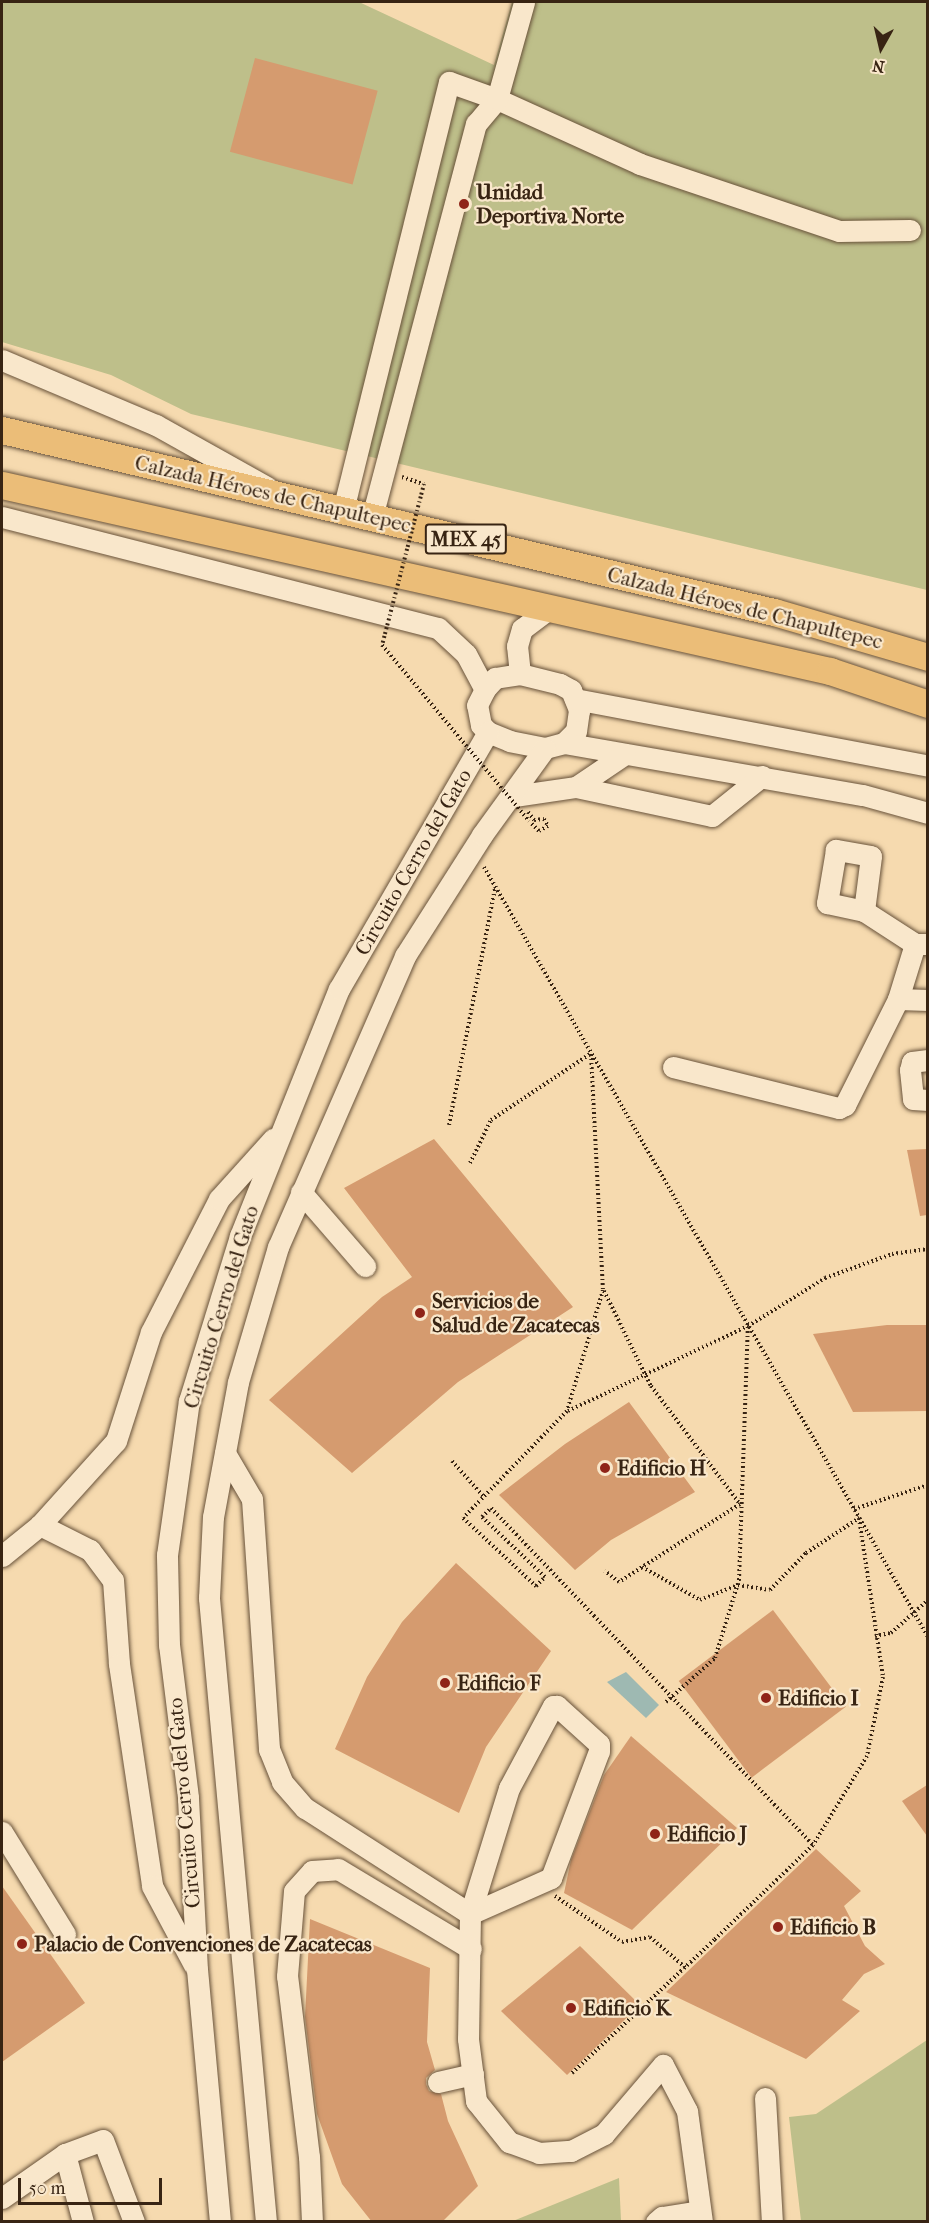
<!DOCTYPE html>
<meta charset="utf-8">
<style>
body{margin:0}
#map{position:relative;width:929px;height:2223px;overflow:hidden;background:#f6daaf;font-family:"IM FELL French Canon",serif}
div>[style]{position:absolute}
.green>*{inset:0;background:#bebf8a}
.water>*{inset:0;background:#9eb9b2}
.building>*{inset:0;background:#d59b6f;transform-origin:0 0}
.path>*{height:4px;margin-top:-2px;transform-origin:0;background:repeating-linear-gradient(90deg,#382413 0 1.5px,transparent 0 4.5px)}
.roads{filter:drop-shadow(0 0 2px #68523a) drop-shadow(0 0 2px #68523a)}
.minor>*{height:21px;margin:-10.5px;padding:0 10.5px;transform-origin:10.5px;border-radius:10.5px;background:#f9e7cb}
.major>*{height:27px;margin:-13.5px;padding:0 13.5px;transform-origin:13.5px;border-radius:13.5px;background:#ebbd78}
.path-bridge>*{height:4px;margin-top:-2px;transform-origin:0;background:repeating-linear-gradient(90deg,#382413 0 1.5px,transparent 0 4.5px)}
.dots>*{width:16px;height:16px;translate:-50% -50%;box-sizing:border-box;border:3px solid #f9e7cb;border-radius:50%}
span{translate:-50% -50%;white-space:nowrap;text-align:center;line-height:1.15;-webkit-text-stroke:4.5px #f9e7cb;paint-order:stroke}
.shield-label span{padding:2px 4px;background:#f9e7cb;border:2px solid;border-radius:4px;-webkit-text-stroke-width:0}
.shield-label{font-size:20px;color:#382413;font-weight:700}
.poi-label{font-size:21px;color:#382413;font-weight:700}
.left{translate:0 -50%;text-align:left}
.street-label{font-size:21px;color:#382413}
.frame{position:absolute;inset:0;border:3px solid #382413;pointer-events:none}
.north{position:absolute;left:851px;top:18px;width:60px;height:60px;-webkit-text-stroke:4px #f9e7cb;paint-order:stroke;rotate:188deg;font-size:16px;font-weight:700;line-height:24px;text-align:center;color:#382413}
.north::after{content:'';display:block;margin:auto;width:21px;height:27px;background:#382413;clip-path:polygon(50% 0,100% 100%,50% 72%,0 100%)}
.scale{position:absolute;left:18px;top:2178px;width:144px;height:27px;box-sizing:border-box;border:3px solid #382413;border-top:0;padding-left:8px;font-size:18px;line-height:21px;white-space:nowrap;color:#382413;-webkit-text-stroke:4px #f9e7cb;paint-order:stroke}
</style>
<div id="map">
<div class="green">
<i style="clip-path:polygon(2px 2px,359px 2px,494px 65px,512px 2px,927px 2px,927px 590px,191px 414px,111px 375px,2px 342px)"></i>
<i style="clip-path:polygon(927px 2040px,927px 2221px,801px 2221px,789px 2117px,816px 2114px)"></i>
<i style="clip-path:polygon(619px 2178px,621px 2221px,513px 2221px)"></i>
</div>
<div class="water">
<i style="clip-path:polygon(626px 1672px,659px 1705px,646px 1718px,607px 1682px)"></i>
</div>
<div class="building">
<i style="left:255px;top:58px;width:127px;height:97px;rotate:15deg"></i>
<i style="clip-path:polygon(434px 1139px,573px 1307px,458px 1382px,352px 1473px,269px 1400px,382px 1297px,412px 1277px,344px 1188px)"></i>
<i style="clip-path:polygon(927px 1149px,927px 1215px,920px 1216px,907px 1150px)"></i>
<i style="clip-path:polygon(887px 1325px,927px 1325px,927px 1411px,853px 1412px,813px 1334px)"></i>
<i style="clip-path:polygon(629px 1402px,695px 1492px,611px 1540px,575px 1570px,499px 1495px,565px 1444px)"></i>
<i style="clip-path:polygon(456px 1563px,551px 1651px,486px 1747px,459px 1813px,335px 1749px,367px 1677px,402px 1622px)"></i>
<i style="left:773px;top:1610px;width:121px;height:118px;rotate:53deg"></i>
<i style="clip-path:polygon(631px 1736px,737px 1828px,632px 1930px,564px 1893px,571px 1860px,604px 1775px)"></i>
<i style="clip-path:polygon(927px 1785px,927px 1836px,902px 1801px)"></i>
<i style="clip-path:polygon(816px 1849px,861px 1891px,844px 1906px,865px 1946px,885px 1964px,864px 1974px,842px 2000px,860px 2011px,806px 2059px,666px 1992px)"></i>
<i style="clip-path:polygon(2px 1886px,85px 2003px,2px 2062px)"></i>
<i style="clip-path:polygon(310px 1919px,430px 1968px,427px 2042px,435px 2070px,426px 2078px,426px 2084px,429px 2091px,441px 2094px,448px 2121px,478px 2186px,442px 2222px,372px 2222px,342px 2184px,317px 2114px,305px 2017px)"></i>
<i style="clip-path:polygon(580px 1946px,640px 2005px,567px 2075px,501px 2011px)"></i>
</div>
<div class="path">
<i style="left:402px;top:477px;width:23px;rotate:18deg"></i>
<i style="left:528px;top:812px;width:10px;rotate:53deg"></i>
<i style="left:534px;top:820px;width:10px;rotate:-6deg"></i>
<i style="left:544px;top:819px;width:8px;rotate:60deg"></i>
<i style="left:548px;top:826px;width:10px;rotate:151deg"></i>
<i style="left:539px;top:831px;width:14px;rotate:-135deg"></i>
<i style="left:484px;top:867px;width:889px;rotate:60.03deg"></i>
<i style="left:591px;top:1054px;width:236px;rotate:87.1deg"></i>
<i style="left:603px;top:1290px;width:126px;rotate:106.6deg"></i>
<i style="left:567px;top:1411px;width:149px;rotate:134.2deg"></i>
<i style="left:463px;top:1518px;width:100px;rotate:43deg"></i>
<i style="left:536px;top:1586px;width:13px;rotate:-45deg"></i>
<i style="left:545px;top:1577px;width:87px;rotate:-136.4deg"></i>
<i style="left:482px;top:1517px;width:13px;rotate:-45deg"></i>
<i style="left:491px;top:1508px;width:466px;rotate:46.3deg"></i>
<i style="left:449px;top:1125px;width:241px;rotate:-79deg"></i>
<i style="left:470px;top:1163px;width:48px;rotate:-64deg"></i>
<i style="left:491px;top:1120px;width:119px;rotate:-33.7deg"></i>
<i style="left:604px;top:1291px;width:106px;rotate:63.7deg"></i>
<i style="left:651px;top:1386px;width:148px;rotate:53deg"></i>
<i style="left:740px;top:1504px;width:144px;rotate:147.2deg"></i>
<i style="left:619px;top:1582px;width:18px;rotate:-142deg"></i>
<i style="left:568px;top:1411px;width:199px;rotate:-25.3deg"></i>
<i style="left:748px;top:1326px;width:91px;rotate:-31.9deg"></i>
<i style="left:825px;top:1278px;width:71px;rotate:-19.7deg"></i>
<i style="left:892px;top:1254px;width:36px;rotate:-8deg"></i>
<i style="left:452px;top:1461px;width:48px;rotate:48.4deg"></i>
<i style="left:854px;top:1509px;width:78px;rotate:-18deg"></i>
<i style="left:642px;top:1567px;width:67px;rotate:29.6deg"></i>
<i style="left:700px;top:1600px;width:41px;rotate:-21.5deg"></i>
<i style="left:738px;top:1585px;width:32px;rotate:9deg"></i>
<i style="left:770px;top:1590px;width:52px;rotate:-45.8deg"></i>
<i style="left:806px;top:1553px;width:64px;rotate:-33.4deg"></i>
<i style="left:859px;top:1518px;width:161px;rotate:81.4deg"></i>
<i style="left:883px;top:1677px;width:81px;rotate:101.4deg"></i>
<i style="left:867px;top:1756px;width:104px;rotate:121.2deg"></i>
<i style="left:813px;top:1845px;width:137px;rotate:136.2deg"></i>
<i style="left:875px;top:1636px;width:16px;rotate:-11deg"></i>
<i style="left:891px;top:1633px;width:50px;rotate:-41.7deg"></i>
<i style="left:666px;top:1702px;width:66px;rotate:-41.9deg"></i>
<i style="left:715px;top:1658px;width:82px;rotate:-72.9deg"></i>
<i style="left:739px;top:1580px;width:254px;rotate:-88deg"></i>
<i style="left:555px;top:1896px;width:81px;rotate:34.5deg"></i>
<i style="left:622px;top:1942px;width:28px;rotate:-10deg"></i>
<i style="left:650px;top:1937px;width:49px;rotate:40.9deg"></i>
</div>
<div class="roads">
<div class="minor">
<i style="left:2px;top:360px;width:167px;rotate:22.9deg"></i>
<i style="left:156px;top:425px;width:127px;rotate:29.2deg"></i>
<i style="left:343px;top:510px;width:441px;rotate:-76.1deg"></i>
<i style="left:449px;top:82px;width:51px;rotate:19.5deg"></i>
<i style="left:497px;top:99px;width:157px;rotate:24.4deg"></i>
<i style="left:640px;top:164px;width:210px;rotate:18.6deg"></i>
<i style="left:839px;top:231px;width:71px;rotate:-0.8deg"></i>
<i style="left:2px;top:517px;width:450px;rotate:14.3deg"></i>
<i style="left:438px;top:628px;width:38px;rotate:43deg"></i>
<i style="left:466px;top:654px;width:40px;rotate:62deg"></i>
<i style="left:372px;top:517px;width:407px;rotate:-75.2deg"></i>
<i style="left:476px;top:124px;width:33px;rotate:-50deg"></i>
<i style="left:497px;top:99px;width:101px;rotate:-74.4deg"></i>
<i style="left:520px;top:674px;width:41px;rotate:14deg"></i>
<i style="left:560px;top:684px;width:13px;rotate:29deg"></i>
<i style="left:571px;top:690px;width:22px;rotate:68deg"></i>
<i style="left:579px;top:710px;width:21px;rotate:98deg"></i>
<i style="left:576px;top:731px;width:17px;rotate:135deg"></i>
<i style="left:564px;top:743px;width:20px;rotate:165deg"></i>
<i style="left:545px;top:748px;width:36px;rotate:-169deg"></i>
<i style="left:510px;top:741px;width:24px;rotate:-158deg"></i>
<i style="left:488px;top:732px;width:10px;rotate:-135deg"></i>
<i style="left:481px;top:725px;width:20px;rotate:-101deg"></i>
<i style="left:477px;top:705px;width:18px;rotate:-63deg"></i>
<i style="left:485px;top:689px;width:15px;rotate:-48deg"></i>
<i style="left:495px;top:678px;width:25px;rotate:-9deg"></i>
<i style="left:520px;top:674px;width:28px;rotate:-96deg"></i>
<i style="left:517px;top:646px;width:18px;rotate:-74deg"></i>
<i style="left:522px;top:629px;width:34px;rotate:-37deg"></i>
<i style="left:575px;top:699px;width:359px;rotate:10.7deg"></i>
<i style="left:564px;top:743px;width:303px;rotate:9.9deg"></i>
<i style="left:863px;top:795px;width:67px;rotate:15.5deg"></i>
<i style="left:576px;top:787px;width:59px;rotate:-34deg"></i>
<i style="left:514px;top:796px;width:63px;rotate:-8.3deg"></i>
<i style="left:576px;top:787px;width:139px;rotate:12deg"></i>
<i style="left:712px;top:816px;width:64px;rotate:-38.7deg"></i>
<i style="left:864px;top:911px;width:55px;rotate:-82.7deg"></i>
<i style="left:871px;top:856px;width:36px;rotate:-170deg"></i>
<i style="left:836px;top:850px;width:54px;rotate:99.6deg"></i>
<i style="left:827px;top:903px;width:38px;rotate:12deg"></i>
<i style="left:864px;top:911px;width:61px;rotate:32.9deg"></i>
<i style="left:898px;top:999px;width:58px;rotate:-72.8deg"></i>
<i style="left:915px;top:944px;width:12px"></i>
<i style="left:928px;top:1060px;width:16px;rotate:173deg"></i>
<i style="left:912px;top:1062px;width:8px;rotate:104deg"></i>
<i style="left:910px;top:1070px;width:29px;rotate:84deg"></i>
<i style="left:913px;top:1099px;width:15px;rotate:4deg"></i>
<i style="left:673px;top:1067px;width:171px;rotate:13.9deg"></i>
<i style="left:839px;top:1108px;width:7px;rotate:-27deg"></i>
<i style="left:845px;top:1105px;width:119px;rotate:-63.4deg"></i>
<i style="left:898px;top:999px;width:30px;rotate:2deg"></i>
<i style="left:301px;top:1192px;width:98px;rotate:49.1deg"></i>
<i style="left:225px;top:1453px;width:53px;rotate:59.6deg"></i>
<i style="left:252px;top:1499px;width:251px;rotate:86.1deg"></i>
<i style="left:269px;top:1749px;width:35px;rotate:68deg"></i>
<i style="left:282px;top:1782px;width:35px;rotate:49deg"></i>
<i style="left:305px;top:1808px;width:196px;rotate:32.7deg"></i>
<i style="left:40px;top:1525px;width:56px;rotate:26.6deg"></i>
<i style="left:90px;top:1550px;width:38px;rotate:53deg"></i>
<i style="left:113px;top:1580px;width:84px;rotate:85.9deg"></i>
<i style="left:119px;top:1664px;width:224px;rotate:81.5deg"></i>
<i style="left:152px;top:1886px;width:89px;rotate:62deg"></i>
<i style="left:2px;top:1556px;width:49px;rotate:-39.2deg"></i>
<i style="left:40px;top:1525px;width:113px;rotate:-47.9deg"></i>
<i style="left:116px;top:1441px;width:114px;rotate:-72.2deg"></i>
<i style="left:151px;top:1332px;width:149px;rotate:-62.9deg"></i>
<i style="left:219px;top:1199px;width:81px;rotate:-48deg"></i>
<i style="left:2px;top:1832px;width:120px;rotate:58.3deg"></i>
<i style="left:470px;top:1914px;width:89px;rotate:-24deg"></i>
<i style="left:551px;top:1878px;width:136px;rotate:-69.3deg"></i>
<i style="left:599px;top:1751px;width:7px;rotate:-90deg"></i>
<i style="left:599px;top:1744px;width:57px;rotate:-137.9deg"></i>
<i style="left:557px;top:1706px;width:4px;rotate:180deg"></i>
<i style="left:553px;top:1706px;width:93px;rotate:118.2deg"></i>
<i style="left:509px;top:1788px;width:132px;rotate:107.2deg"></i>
<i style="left:470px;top:1914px;width:125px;rotate:90.9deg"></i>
<i style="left:468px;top:2039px;width:63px;rotate:82.6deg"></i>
<i style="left:476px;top:2101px;width:53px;rotate:51.2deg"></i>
<i style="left:509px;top:2142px;width:32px;rotate:20deg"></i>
<i style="left:539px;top:2153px;width:32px;rotate:-4deg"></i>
<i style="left:571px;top:2151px;width:37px;rotate:-27deg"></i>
<i style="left:604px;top:2134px;width:91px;rotate:-49.5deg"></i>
<i style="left:663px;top:2065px;width:52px;rotate:62.4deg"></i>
<i style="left:687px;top:2111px;width:112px;rotate:82.3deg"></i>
<i style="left:438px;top:2082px;width:36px;rotate:-13deg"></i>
<i style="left:765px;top:2098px;width:124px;rotate:86.8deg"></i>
<i style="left:65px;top:2154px;width:70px;rotate:75.2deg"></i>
<i style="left:2px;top:2198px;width:77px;rotate:-34.9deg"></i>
<i style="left:65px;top:2154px;width:40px;rotate:-20.2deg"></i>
<i style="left:103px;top:2140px;width:88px;rotate:69.3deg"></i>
<i style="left:220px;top:2222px;width:253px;rotate:-95.2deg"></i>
<i style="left:197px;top:1970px;width:173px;rotate:-93deg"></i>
<i style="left:188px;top:1797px;width:153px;rotate:-97.1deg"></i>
<i style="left:169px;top:1645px;width:90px;rotate:-91.3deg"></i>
<i style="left:167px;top:1555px;width:156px;rotate:-81.9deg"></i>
<i style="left:189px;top:1401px;width:173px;rotate:-72.8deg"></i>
<i style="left:240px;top:1236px;width:266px;rotate:-68.2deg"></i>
<i style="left:339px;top:989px;width:297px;rotate:-59.9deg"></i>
<i style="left:266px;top:2222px;width:627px;rotate:-95.22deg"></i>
<i style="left:209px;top:1598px;width:81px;rotate:-87.2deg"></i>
<i style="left:213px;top:1517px;width:137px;rotate:-79.5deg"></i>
<i style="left:238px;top:1382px;width:141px;rotate:-73.5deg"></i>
<i style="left:278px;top:1247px;width:318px;rotate:-66.4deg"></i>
<i style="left:405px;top:956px;width:143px;rotate:-57.5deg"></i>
<i style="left:482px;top:835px;width:107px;rotate:-54.1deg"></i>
<i style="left:312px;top:2222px;width:65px;rotate:-92.6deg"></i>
<i style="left:309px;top:2157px;width:182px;rotate:-96.9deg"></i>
<i style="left:287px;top:1976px;width:85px;rotate:-85.3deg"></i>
<i style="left:294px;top:1891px;width:27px;rotate:-48deg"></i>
<i style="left:312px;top:1871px;width:26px;rotate:-4deg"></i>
<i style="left:338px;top:1869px;width:155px;rotate:31deg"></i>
<i style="left:656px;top:2222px;width:8px;rotate:-40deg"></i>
<i style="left:662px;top:2217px;width:38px;rotate:-9deg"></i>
</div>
<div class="major">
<i style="left:2px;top:430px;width:793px;rotate:13.27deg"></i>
<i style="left:774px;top:612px;width:160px;rotate:16.3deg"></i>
<i style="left:2px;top:485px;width:849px;rotate:12.66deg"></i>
<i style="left:830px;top:671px;width:103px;rotate:18.6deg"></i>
</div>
</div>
<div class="path-bridge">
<i style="left:424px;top:484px;width:166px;rotate:104.6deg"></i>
<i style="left:382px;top:645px;width:229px;rotate:50.1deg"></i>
<i style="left:572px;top:2073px;width:195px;rotate:-43.1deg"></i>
</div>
<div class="dots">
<i style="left:464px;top:204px;background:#8f2418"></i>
<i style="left:420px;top:1313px;background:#8f2418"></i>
<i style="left:605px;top:1468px;background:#8f2418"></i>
<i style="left:445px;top:1683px;background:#8f2418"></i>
<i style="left:766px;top:1698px;background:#8f2418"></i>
<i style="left:655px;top:1834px;background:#8f2418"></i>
<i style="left:778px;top:1927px;background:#8f2418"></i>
<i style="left:22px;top:1944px;background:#8f2418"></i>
<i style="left:571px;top:2008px;background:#8f2418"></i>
</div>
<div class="shield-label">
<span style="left:466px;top:539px">MEX 45</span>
</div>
<div class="poi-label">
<span class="left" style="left:476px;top:204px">Unidad<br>Deportiva Norte</span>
<span class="left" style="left:432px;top:1313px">Servicios de<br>Salud de Zacatecas</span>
<span class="left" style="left:617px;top:1468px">Edificio H</span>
<span class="left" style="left:457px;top:1683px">Edificio F</span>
<span class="left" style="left:778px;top:1698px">Edificio I</span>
<span class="left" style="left:667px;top:1834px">Edificio J</span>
<span class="left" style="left:790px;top:1927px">Edificio B</span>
<span class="left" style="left:34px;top:1944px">Palacio de Convenciones de Zacatecas</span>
<span class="left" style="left:583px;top:2008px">Edificio K</span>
</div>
<div class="street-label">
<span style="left:273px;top:494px;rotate:13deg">Calzada Héroes de Chapultepec</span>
<span style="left:745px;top:608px;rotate:14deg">Calzada Héroes de Chapultepec</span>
<span style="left:413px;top:862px;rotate:-60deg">Circuito Cerro del Gato</span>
<span style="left:221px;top:1307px;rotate:-73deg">Circuito Cerro del Gato</span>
<span style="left:184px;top:1803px;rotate:-95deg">Circuito Cerro del Gato</span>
</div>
<div class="frame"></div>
<div class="north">N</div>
<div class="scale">50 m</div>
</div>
